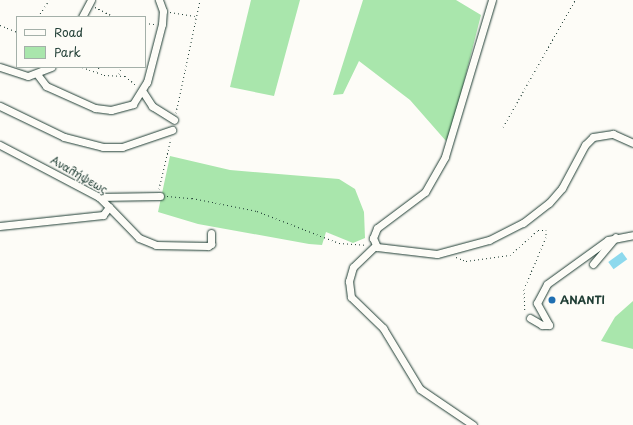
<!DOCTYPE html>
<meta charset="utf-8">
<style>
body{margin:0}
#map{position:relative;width:633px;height:425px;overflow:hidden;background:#fdfcf7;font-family:"Playpen Sans",sans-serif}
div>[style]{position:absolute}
.green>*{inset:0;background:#a9e6ac}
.water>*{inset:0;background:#8dd9ed;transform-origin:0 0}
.path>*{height:1px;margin-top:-0.5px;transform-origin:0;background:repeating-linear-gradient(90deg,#1f3d34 0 1px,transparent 0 4px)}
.roads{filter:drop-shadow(0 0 1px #1f3d34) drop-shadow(0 0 1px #1f3d34)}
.minor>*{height:7px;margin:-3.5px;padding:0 3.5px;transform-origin:3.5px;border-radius:3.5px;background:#fdfcf7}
.dots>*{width:11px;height:11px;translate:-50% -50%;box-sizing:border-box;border:2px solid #fdfcf7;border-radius:50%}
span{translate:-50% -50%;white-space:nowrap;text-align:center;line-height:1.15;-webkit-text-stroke:3px #fdfcf7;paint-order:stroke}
.street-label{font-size:11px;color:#1f3d34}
.poi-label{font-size:11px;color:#1f3d34;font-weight:700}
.left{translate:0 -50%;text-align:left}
.legend{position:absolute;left:16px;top:16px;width:130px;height:52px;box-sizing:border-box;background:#fdfcf7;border:1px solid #a4b0a9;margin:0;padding:5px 7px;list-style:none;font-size:12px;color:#1f3d34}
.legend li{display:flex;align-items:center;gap:8px;height:20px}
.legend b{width:20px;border:1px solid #a4b0a9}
</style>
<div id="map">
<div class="green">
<i style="clip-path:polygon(251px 0,300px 0,274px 96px,230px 87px)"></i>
<i style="clip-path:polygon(363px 0,456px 0,481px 15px,452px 129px,446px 141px,410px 100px,359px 61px,343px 94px,333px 95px)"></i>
<i style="clip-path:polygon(170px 156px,230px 170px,339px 179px,355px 189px,364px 212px,365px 238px,353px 243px,326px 232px,322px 245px,309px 244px,198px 224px,158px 212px)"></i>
<i style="clip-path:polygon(633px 301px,633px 349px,601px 341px,615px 317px)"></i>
</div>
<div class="water">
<i style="left:622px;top:252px;width:9px;height:17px;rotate:54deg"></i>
</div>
<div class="path">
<i style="left:95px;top:7px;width:22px;rotate:27deg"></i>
<i style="left:170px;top:12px;width:25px;rotate:9deg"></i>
<i style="left:38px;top:17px;width:20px;rotate:-57deg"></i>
<i style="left:145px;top:23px;width:9px;rotate:6deg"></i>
<i style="left:0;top:25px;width:18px;rotate:22deg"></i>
<i style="left:82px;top:67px;width:23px;rotate:20deg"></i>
<i style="left:104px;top:75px;width:21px;rotate:3deg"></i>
<i style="left:125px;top:76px;width:14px;rotate:39deg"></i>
<i style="left:97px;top:72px;width:5px;rotate:-68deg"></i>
<i style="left:119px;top:74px;width:7px;rotate:-74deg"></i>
<i style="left:176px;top:113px;width:116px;rotate:-78deg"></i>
<i style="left:503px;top:127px;width:146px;rotate:-60.4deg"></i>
<i style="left:159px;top:189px;width:52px;rotate:-76.8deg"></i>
<i style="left:167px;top:196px;width:25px;rotate:5deg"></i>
<i style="left:192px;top:198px;width:66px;rotate:11.3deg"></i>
<i style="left:257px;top:211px;width:88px;rotate:21.3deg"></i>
<i style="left:339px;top:243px;width:26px;rotate:4deg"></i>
<i style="left:456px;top:257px;width:11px;rotate:22deg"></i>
<i style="left:466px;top:261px;width:44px;rotate:-7.8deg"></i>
<i style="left:510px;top:255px;width:38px;rotate:-42deg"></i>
<i style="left:538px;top:230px;width:8px"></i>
<i style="left:546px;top:230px;width:7px;rotate:90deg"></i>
<i style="left:546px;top:237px;width:56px;rotate:112.9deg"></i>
<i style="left:524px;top:289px;width:23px;rotate:88deg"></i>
</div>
<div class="roads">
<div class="minor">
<i style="left:492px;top:0;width:164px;rotate:106.7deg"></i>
<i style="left:445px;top:157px;width:40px;rotate:119.7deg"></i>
<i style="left:425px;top:192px;width:60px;rotate:143.1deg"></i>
<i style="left:377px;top:228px;width:11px;rotate:112deg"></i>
<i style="left:373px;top:238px;width:10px;rotate:66deg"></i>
<i style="left:377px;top:247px;width:60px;rotate:6.7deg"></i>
<i style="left:437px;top:254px;width:54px;rotate:-15.1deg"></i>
<i style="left:489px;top:240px;width:38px;rotate:-27deg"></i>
<i style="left:523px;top:223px;width:33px;rotate:-38deg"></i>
<i style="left:549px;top:203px;width:20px;rotate:-49deg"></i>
<i style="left:562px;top:188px;width:49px;rotate:-61.9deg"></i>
<i style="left:585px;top:145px;width:11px;rotate:-45deg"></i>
<i style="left:593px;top:137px;width:20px;rotate:-9deg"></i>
<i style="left:613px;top:134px;width:22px;rotate:24deg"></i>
<i style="left:82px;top:17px;width:19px;rotate:-62deg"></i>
<i style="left:0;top:67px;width:29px;rotate:18deg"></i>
<i style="left:28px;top:76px;width:25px;rotate:-21deg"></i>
<i style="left:37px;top:74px;width:15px;rotate:53deg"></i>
<i style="left:46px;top:86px;width:54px;rotate:24.2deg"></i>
<i style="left:95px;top:108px;width:16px;rotate:7deg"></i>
<i style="left:111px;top:110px;width:23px;rotate:-15deg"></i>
<i style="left:133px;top:104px;width:26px;rotate:-58deg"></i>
<i style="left:147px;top:82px;width:60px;rotate:-75.5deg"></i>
<i style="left:162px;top:24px;width:13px;rotate:-86deg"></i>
<i style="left:163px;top:11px;width:12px;rotate:-110deg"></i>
<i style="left:143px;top:92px;width:17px;rotate:57deg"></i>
<i style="left:152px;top:106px;width:26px;rotate:32deg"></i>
<i style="left:0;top:106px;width:71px;rotate:25.8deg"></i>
<i style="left:64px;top:137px;width:40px;rotate:14.4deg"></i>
<i style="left:103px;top:147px;width:19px"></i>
<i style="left:122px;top:147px;width:53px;rotate:-18.8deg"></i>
<i style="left:0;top:145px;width:112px;rotate:27.7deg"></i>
<i style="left:99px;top:197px;width:14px;rotate:45deg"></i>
<i style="left:109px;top:207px;width:10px;rotate:127deg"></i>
<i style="left:103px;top:215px;width:104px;rotate:173.9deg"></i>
<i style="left:99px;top:197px;width:61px;rotate:-0.9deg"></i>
<i style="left:109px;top:207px;width:43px;rotate:45.9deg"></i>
<i style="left:139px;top:238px;width:18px;rotate:22deg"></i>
<i style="left:156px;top:245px;width:52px;rotate:1.1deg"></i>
<i style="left:208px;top:246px;width:4px;rotate:-34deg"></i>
<i style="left:211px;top:244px;width:11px;rotate:-90deg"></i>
<i style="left:375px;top:246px;width:30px;rotate:136deg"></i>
<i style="left:353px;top:267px;width:15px;rotate:106deg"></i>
<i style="left:349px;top:281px;width:16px;rotate:83deg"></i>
<i style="left:351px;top:297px;width:45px;rotate:44.1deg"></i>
<i style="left:383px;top:328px;width:71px;rotate:58.8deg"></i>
<i style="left:420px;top:389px;width:64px;rotate:34.2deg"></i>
<i style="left:593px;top:264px;width:35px;rotate:-50deg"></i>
<i style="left:530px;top:318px;width:14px;rotate:30deg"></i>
<i style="left:542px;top:325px;width:7px"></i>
<i style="left:549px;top:325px;width:25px;rotate:-119deg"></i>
<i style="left:537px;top:303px;width:21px;rotate:-62deg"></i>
<i style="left:547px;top:284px;width:75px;rotate:-35.8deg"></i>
<i style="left:608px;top:240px;width:25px;rotate:-11deg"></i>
</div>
</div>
<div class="dots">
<i style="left:552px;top:300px;background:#1f6fb2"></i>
</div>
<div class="street-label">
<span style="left:79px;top:175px;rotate:30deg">Αναλήψεως</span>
</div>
<div class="poi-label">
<span class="left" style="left:560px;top:300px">ΑΝΑΝΤΙ</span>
</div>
<ul class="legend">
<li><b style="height:5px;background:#fdfcf7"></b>Road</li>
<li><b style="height:11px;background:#a9e6ac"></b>Park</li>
</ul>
</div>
